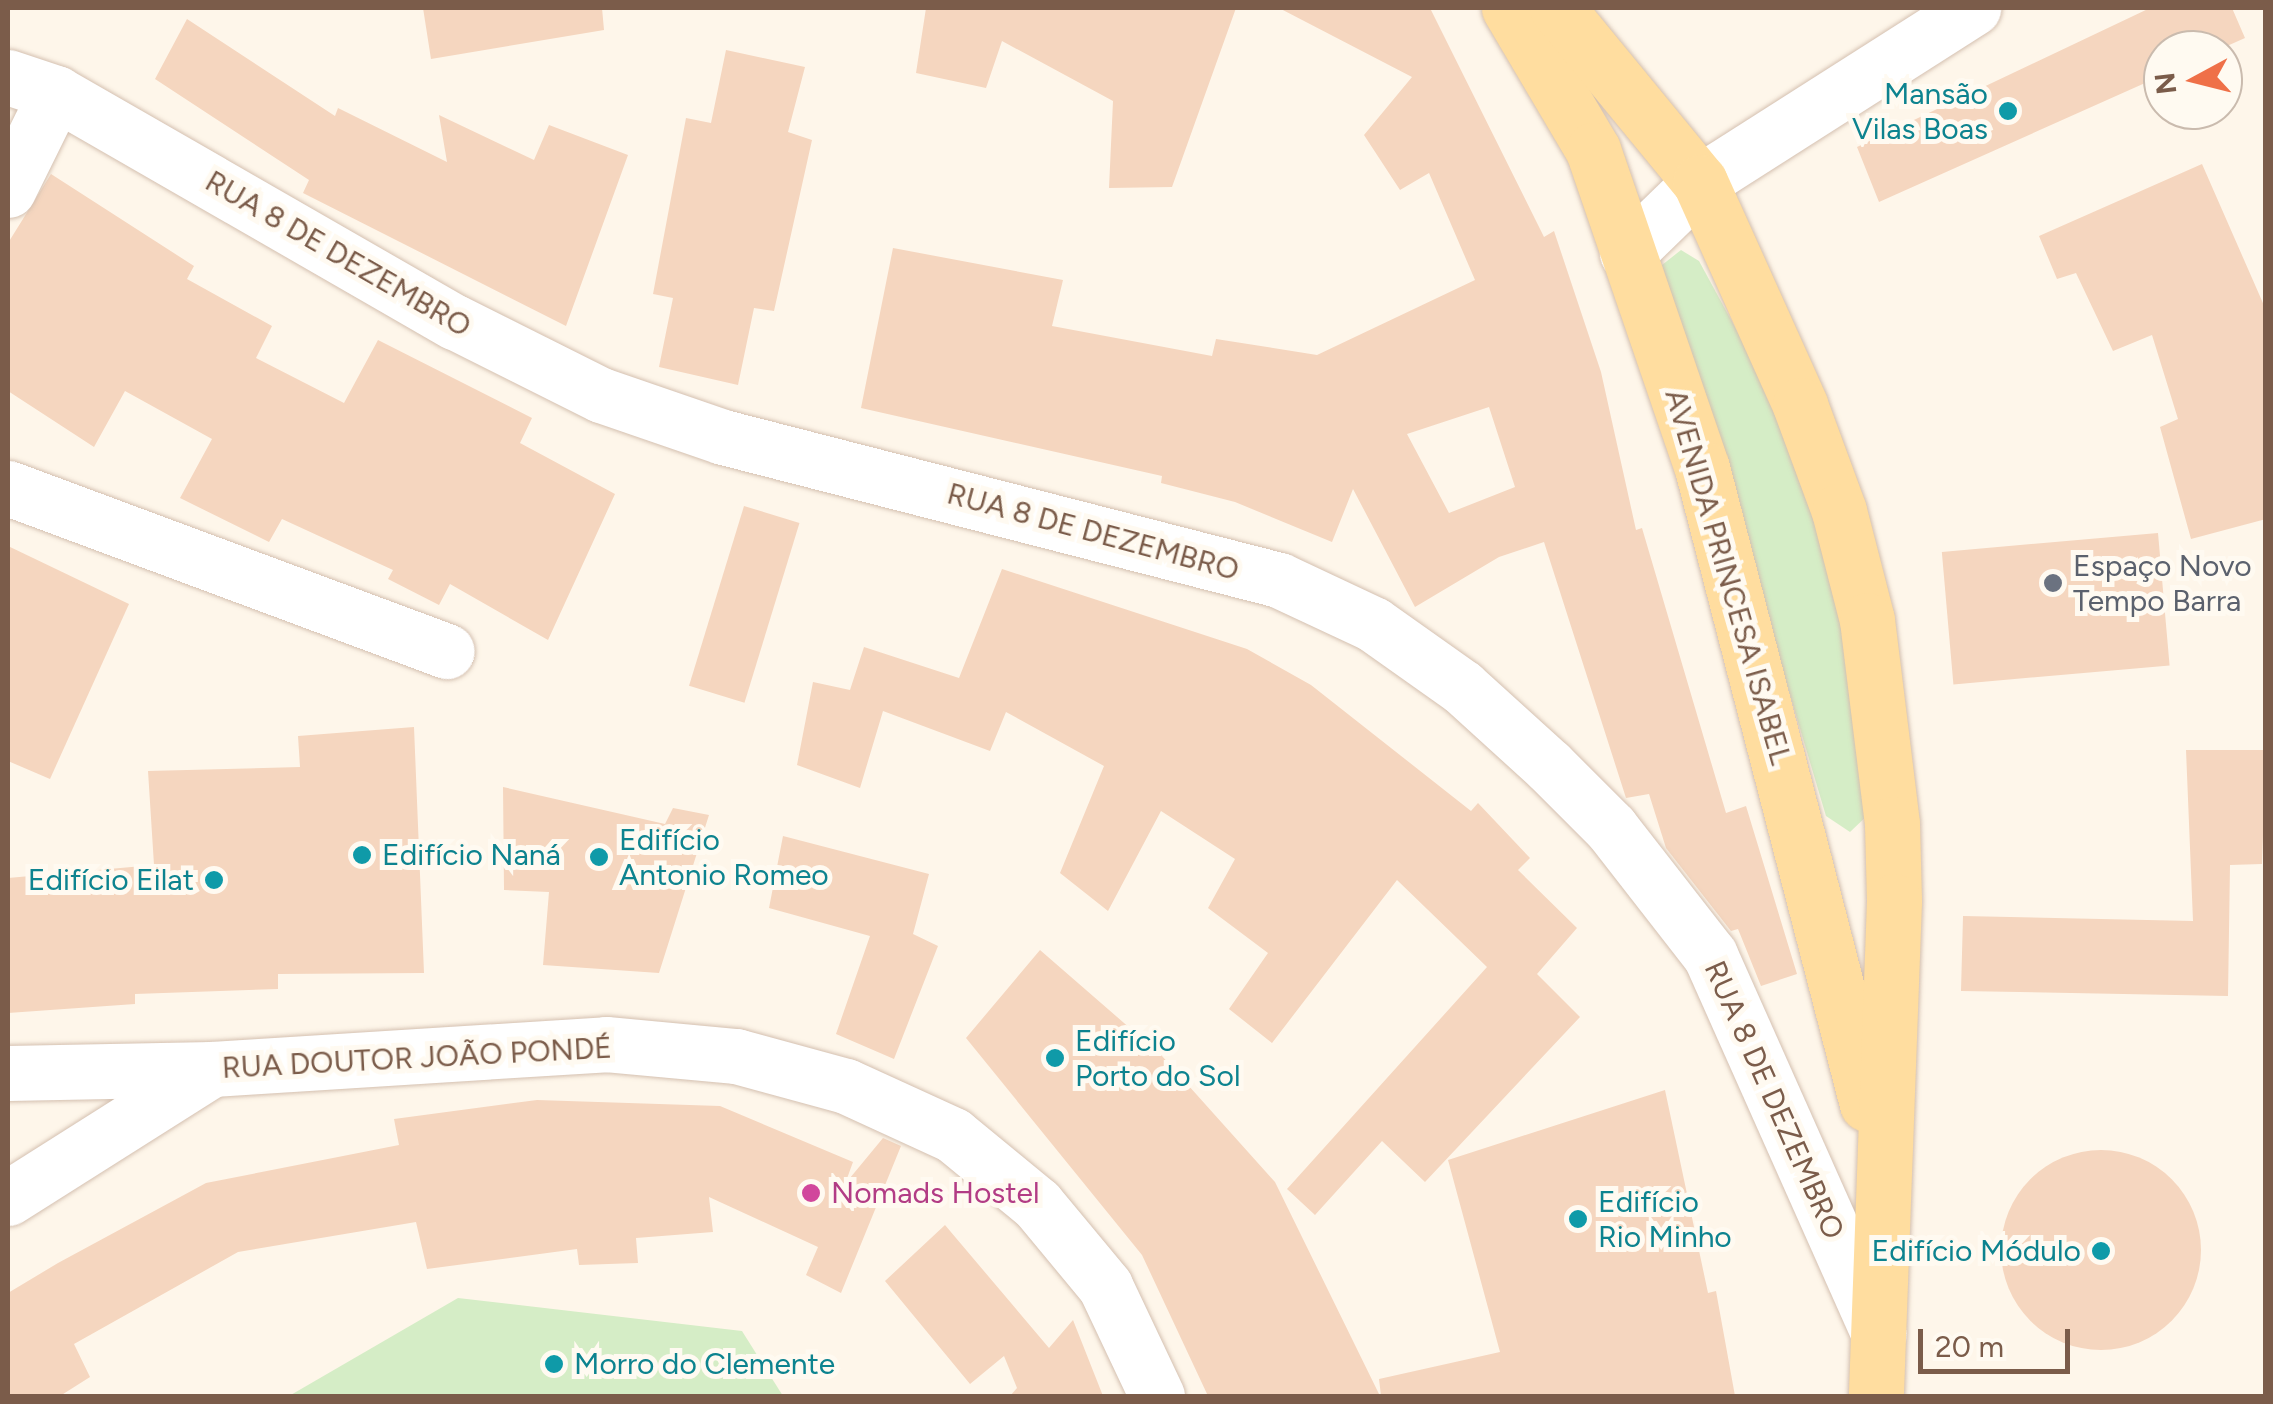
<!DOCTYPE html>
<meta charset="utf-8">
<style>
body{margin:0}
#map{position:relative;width:2273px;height:1404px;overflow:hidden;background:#fef6ea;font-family:Figtree,sans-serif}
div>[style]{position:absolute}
.green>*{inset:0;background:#d5edc6}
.building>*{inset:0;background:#f5d6bf;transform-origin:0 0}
.round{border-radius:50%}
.roads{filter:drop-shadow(0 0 2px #d4c0b0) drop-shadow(0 0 2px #d4c0b0)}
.minor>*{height:55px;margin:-27.5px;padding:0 27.5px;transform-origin:27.5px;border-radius:27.5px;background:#fff}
.major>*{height:55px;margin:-27.5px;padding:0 27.5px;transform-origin:27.5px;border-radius:27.5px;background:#ffdd9f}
.dots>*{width:28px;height:28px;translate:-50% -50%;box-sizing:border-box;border:5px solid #fffaf1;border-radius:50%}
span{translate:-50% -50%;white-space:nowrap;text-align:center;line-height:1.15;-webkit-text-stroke:10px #fffaf1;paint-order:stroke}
.culture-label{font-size:30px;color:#0d838f}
.right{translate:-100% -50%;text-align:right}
.left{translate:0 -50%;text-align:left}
.street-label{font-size:30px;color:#7b5c4a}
.worship-label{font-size:30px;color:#5b616d}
.hotel-label{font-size:30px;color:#b23c85}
.frame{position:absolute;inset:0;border:10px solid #7b5c4a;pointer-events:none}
.north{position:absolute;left:2143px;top:30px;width:100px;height:100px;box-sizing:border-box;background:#fffaf1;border:2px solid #cabbae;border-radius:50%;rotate:263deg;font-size:28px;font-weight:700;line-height:40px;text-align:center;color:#7b5c4a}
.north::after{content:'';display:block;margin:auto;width:35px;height:45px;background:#ef7048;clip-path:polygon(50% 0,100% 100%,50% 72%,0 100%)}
.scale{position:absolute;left:1918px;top:1329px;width:152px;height:45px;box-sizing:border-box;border:5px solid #7b5c4a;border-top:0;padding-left:12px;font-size:30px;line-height:35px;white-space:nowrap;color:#7b5c4a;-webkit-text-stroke:8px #fffaf1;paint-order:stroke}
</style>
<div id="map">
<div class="green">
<i style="clip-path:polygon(1681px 250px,1699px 261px,1760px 373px,1825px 542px,1865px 732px,1871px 812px,1850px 832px,1826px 816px,1662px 265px)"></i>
<i style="clip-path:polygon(458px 1298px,742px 1331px,783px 1396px,289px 1396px)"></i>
</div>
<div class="building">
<i style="clip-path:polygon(423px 8px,602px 8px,604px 30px,431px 59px)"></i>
<i style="clip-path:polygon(926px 8px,1236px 8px,1172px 187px,1109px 188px,1113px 101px,1002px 41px,986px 88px,916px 73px)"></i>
<i style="clip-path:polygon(evenodd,1279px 8px,1430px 8px,1544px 237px,1554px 231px,1601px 372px,1636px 530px,1642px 528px,1726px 813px,1746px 806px,1797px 974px,1761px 986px,1738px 929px,1731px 931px,1666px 848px,1649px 794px,1626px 798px,1544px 542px,1499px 557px,1415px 607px,1353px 489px,1332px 542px,1235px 502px,1161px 483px,1162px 476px,861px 408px,893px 248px,1063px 280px,1052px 326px,1212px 356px,1216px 339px,1317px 355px,1475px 280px,1429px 173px,1400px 190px,1364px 135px,1412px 77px,1279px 8px,1489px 407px,1515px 487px,1449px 513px,1407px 434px,1489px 407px)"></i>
<i style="clip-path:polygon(2150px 8px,2232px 8px,2245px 38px,2218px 50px,2163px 50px,2163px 75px,1879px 202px,1857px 147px)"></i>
<i style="clip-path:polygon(187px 19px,335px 116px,338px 108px,447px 162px,439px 115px,534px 160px,549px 125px,628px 155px,566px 326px,303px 193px,309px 180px,155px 79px)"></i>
<i style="clip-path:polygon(726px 50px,805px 67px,788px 132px,812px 140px,774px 311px,754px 308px,738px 385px,659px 367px,673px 298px,653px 294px,686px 118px,711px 123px)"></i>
<i style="clip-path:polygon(2202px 164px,2266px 310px,2266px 519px,2191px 539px,2160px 427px,2178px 419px,2152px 335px,2113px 351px,2076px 273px,2057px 279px,2039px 236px)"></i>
<i style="clip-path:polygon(51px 174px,194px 266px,187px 279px,272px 326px,256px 358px,344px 403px,378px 340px,532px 418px,520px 443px,615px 494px,548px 640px,450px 584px,439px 605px,388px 579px,393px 570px,282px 519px,269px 542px,180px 498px,212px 439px,125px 391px,94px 447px,8px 391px,8px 243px)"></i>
<i style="left:744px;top:506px;width:58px;height:188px;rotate:17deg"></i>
<i style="left:2158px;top:533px;width:133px;height:217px;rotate:85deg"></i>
<i style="clip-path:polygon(8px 546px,129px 604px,50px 779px,8px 761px)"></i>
<i style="clip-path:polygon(1002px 569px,1247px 649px,1311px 685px,1471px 811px,1478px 803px,1530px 858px,1518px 870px,1577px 928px,1537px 974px,1580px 1017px,1425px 1182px,1382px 1141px,1315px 1215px,1287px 1189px,1487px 967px,1397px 880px,1272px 1043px,1229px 1009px,1268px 953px,1208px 908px,1235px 859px,1161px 811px,1108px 911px,1060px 873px,1104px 766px,1006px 712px,990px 751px,883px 711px,860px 788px,797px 765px,813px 682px,850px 690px,864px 647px,959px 678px)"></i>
<i style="clip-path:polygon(414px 727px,424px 973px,278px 974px,278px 989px,135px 994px,135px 1004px,8px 1013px,8px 878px,154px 865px,148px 771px,300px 767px,298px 736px)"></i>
<i style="clip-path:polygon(2186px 750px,2266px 750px,2262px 864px,2230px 865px,2228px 996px,1961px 991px,1963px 916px,2193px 921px)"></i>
<i style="clip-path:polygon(503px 787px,665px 824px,673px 808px,709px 815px,659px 973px,543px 965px,549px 892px,504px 890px)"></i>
<i style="clip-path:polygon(783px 836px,929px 874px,913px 934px,938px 946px,894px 1059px,836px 1034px,870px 936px,769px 908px)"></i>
<i style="clip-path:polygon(1040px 950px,1162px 1056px,1275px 1182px,1380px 1396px,1208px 1396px,1142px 1255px,966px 1038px)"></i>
<i style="clip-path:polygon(1665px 1090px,1708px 1293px,1716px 1291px,1735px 1396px,1381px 1396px,1379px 1379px,1500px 1352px,1448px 1160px)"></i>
<i style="clip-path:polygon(537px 1100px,720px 1106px,853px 1162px,845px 1184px,883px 1138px,901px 1146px,841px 1293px,806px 1275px,818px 1247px,709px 1197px,713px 1232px,636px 1238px,638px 1263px,579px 1265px,577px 1249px,427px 1269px,416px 1222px,238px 1252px,74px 1344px,90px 1377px,60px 1396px,8px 1396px,8px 1293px,58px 1263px,206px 1183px,399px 1145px,394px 1119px)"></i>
<i class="round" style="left:2001px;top:1150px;width:200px;height:200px"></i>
<i style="clip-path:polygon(945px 1225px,1049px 1348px,1073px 1320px,1103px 1396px,1010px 1396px,1017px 1388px,1004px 1356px,970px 1384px,885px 1281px)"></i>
</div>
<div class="roads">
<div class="minor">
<i style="left:8px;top:77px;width:51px;rotate:18.4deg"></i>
<i style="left:56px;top:93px;width:460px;rotate:29.9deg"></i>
<i style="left:455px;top:322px;width:163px;rotate:26.6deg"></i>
<i style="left:601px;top:395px;width:129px;rotate:19deg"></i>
<i style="left:723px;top:437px;width:574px;rotate:14.42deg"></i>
<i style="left:1279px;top:580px;width:104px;rotate:25.1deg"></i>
<i style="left:1373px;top:624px;width:109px;rotate:35.3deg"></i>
<i style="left:1462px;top:687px;width:118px;rotate:42.2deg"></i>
<i style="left:1549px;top:766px;width:88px;rotate:45deg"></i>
<i style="left:1611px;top:828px;width:161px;rotate:52.1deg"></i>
<i style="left:1710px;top:955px;width:414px;rotate:66deg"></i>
<i style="left:8px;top:190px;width:108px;rotate:-63.7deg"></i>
<i style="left:1627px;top:253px;width:102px;rotate:-44.2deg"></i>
<i style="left:1700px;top:182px;width:324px;rotate:-32.5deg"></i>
<i style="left:8px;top:488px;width:468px;rotate:20.4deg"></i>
<i style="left:8px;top:1073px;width:204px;rotate:-1.1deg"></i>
<i style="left:212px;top:1069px;width:395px;rotate:-3.6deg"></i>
<i style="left:606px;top:1044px;width:131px;rotate:5.3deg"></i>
<i style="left:736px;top:1056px;width:114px;rotate:15.3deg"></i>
<i style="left:846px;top:1086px;width:118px;rotate:24.6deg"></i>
<i style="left:953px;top:1135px;width:109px;rotate:39.4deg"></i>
<i style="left:1037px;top:1204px;width:107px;rotate:50.3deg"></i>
<i style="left:1105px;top:1286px;width:122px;rotate:64.7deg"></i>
<i style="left:8px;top:1198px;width:241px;rotate:-32.3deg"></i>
</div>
<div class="major">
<i style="left:1509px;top:8px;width:165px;rotate:59.4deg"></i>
<i style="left:1593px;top:150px;width:336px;rotate:71.1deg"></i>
<i style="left:1702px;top:468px;width:657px;rotate:75.46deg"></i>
<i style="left:1557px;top:8px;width:225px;rotate:50.6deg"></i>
<i style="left:1700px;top:182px;width:244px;rotate:65.8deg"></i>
<i style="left:1800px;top:405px;width:113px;rotate:69.8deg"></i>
<i style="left:1839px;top:511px;width:113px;rotate:75.6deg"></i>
<i style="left:1867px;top:620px;width:206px;rotate:83deg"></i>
<i style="left:1892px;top:824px;width:77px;rotate:88.5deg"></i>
<i style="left:1894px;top:901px;width:495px;rotate:92.1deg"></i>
</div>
</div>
<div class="dots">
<i style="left:2008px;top:111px;background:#0f9aa8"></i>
<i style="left:2053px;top:583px;background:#6b7280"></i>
<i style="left:362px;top:855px;background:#0f9aa8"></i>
<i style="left:599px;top:857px;background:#0f9aa8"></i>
<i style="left:214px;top:880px;background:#0f9aa8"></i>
<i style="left:1055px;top:1058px;background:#0f9aa8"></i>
<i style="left:811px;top:1193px;background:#d1479c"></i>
<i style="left:1578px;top:1219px;background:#0f9aa8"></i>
<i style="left:2101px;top:1251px;background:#0f9aa8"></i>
<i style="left:554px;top:1364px;background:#0f9aa8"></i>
</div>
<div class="culture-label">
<span class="right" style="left:1988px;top:111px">Mansão<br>Vilas Boas</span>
<span class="left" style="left:619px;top:857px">Edifício<br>Antonio Romeo</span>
<span class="left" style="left:382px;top:855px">Edifício Naná</span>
<span class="right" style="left:194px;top:880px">Edifício Eilat</span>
<span class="left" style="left:1075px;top:1058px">Edifício<br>Porto do Sol</span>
<span class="left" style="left:1598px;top:1219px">Edifício<br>Rio Minho</span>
<span class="right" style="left:2081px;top:1251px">Edifício Módulo</span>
<span class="left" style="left:574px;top:1364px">Morro do Clemente</span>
</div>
<div class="street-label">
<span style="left:338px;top:254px;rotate:30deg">RUA 8 DE DEZEMBRO</span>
<span style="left:1093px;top:532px;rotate:15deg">RUA 8 DE DEZEMBRO</span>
<span style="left:1728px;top:577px;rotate:74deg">AVENIDA PRINCESA ISABEL</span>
<span style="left:417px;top:1058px;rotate:-3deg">RUA DOUTOR JOÃO PONDÉ</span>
<span style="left:1774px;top:1100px;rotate:66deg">RUA 8 DE DEZEMBRO</span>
</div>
<div class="worship-label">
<span class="left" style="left:2073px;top:583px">Espaço Novo<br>Tempo Barra</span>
</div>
<div class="hotel-label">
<span class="left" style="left:831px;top:1193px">Nomads Hostel</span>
</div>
<div class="frame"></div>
<div class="north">N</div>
<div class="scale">20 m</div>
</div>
